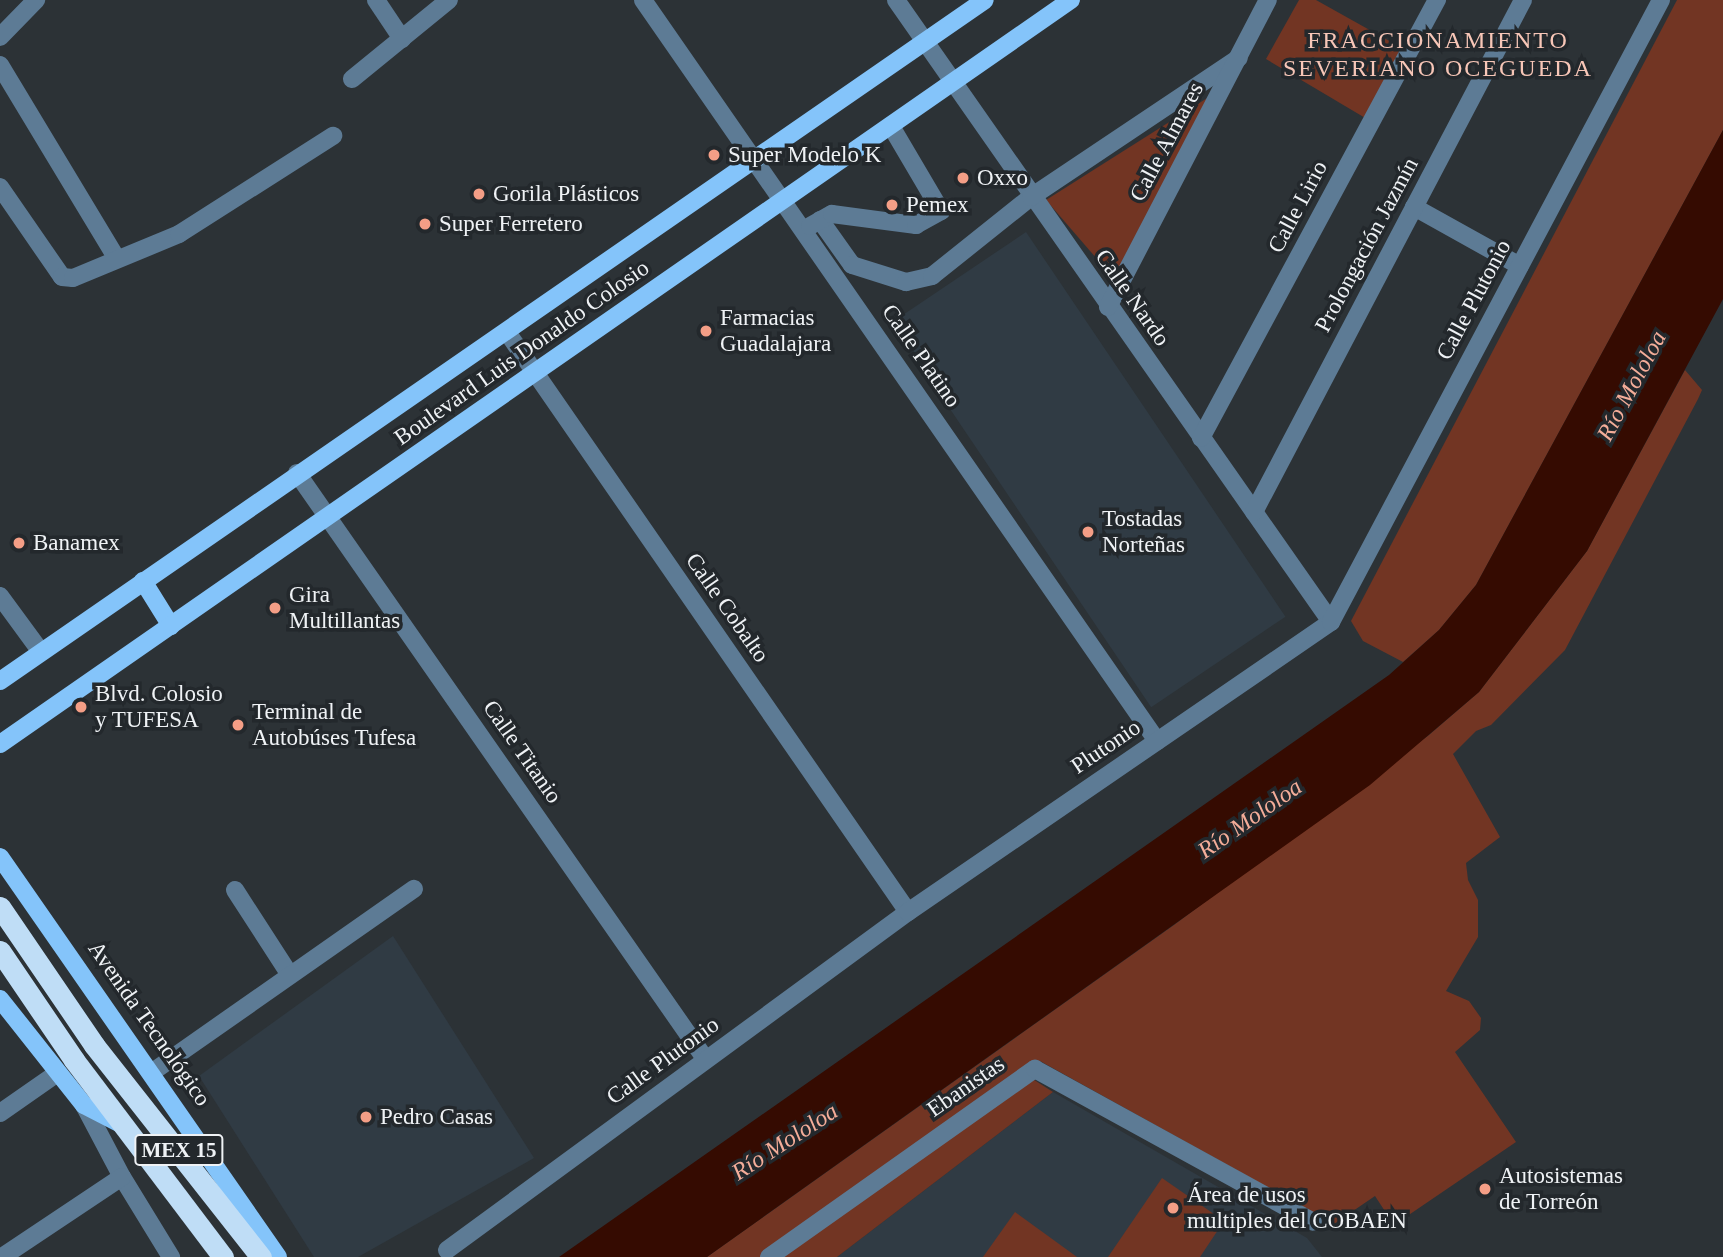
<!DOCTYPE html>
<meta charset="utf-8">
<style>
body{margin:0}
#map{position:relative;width:1723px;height:1257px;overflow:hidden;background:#2c3236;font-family:"Times New Roman",serif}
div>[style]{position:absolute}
.built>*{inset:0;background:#303b44;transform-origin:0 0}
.green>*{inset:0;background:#723523}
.water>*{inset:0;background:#350b01}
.minor>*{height:18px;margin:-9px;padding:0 9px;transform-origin:9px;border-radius:9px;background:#5d7b95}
.major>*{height:18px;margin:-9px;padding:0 9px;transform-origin:9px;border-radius:9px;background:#84c4fa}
.highway>*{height:21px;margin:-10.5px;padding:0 10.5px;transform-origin:10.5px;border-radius:10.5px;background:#bfddf6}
.dots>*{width:19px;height:19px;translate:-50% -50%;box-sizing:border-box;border:4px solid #23282c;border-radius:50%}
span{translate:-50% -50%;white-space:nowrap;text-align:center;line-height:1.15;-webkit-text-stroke:7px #23282c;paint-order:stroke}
.shield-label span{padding:2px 5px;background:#23282c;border:2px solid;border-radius:5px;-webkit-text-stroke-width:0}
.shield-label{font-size:21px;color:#eff2f5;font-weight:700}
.street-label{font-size:23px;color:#eff2f5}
.poi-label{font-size:23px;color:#eff2f5}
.left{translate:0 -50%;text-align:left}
.neighbourhood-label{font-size:24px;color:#f7c6b7;letter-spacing:2px}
.water-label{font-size:24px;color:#f4ad99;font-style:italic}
</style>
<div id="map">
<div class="built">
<i style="left:1026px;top:232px;width:464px;height:162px;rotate:56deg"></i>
<i style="clip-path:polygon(393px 936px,534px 1158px,358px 1257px,314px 1257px,199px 1076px)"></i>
<i style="clip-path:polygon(1053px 1092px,1307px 1238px,1322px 1257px,837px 1257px)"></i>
</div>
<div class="green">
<i style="clip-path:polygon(1299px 0,1316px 0,1409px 52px,1372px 122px,1266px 59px)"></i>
<i style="clip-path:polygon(1677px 0,1723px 0,1723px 130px,1476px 585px,1439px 630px,1403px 662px,1363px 641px,1351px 621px)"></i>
<i style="clip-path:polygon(1212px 95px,1116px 281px,1046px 200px)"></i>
<i style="clip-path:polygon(1685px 370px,1702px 390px,1698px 399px,1565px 650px,1491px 725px,1476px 731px,1453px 754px,1500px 837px,1466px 863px,1468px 880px,1478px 900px,1478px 937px,1446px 991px,1469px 1001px,1481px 1018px,1480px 1030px,1455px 1052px,1516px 1142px,1394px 1225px,1375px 1196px,1334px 1224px,1040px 1061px,768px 1257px,707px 1257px,1174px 925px,1429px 735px,1479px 692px,1587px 551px)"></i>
<i style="clip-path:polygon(1028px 1076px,1053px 1092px,837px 1257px,779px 1257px)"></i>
<i style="clip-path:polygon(1162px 1178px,1224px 1221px,1200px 1257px,1108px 1257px)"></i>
<i style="clip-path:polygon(1015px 1212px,1077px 1257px,983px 1257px)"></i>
</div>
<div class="water">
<i style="clip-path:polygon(1723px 130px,1723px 299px,1587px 551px,1479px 692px,1370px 785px,707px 1257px,559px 1257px,1389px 675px,1439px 630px,1476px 585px)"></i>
</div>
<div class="minor">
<i style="left:376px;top:0;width:47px;rotate:56.3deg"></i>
<i style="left:643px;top:0;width:902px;rotate:55.25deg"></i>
<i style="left:896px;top:0;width:759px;rotate:55.03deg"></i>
<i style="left:0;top:37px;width:52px;rotate:-45.8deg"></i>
<i style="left:0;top:65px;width:224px;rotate:58.9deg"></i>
<i style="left:352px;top:79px;width:125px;rotate:-39.2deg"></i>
<i style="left:0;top:187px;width:109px;rotate:55.4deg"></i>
<i style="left:62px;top:277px;width:11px;rotate:5deg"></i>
<i style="left:73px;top:278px;width:115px;rotate:-22.5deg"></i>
<i style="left:179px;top:234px;width:183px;rotate:-32.5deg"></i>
<i style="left:1414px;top:207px;width:121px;rotate:29.1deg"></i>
<i style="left:820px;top:220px;width:55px;rotate:54.6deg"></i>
<i style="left:852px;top:265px;width:57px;rotate:17.5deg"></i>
<i style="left:906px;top:282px;width:27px;rotate:-13deg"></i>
<i style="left:932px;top:276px;width:127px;rotate:-38.6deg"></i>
<i style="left:1031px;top:197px;width:250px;rotate:-33.8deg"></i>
<i style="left:810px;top:226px;width:25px;rotate:-29deg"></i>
<i style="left:832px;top:214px;width:85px;rotate:7.5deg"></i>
<i style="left:916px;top:225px;width:29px;rotate:-29deg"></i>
<i style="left:941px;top:211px;width:99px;rotate:-120.5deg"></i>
<i style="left:1108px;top:307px;width:346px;rotate:-62.5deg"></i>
<i style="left:507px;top:332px;width:705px;rotate:55.34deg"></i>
<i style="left:1201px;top:438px;width:498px;rotate:-61.7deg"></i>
<i style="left:297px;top:473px;width:715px;rotate:55.13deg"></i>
<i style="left:1254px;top:512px;width:578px;rotate:-62.28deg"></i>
<i style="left:0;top:596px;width:69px;rotate:53.8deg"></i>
<i style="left:235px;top:890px;width:101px;rotate:57.1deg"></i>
<i style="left:151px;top:1073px;width:321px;rotate:-35deg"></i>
<i style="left:84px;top:1105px;width:81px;rotate:62.2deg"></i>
<i style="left:122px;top:1177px;width:94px;rotate:58.5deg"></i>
<i style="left:0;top:1113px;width:68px;rotate:-34.9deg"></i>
<i style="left:447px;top:1250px;width:572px;rotate:-36.25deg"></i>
<i style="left:908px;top:912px;width:513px;rotate:-34.43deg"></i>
<i style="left:1331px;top:622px;width:704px;rotate:-62.05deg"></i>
<i style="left:2px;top:1257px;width:144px;rotate:-33.7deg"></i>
<i style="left:769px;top:1257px;width:326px;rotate:-35.3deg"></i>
<i style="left:1035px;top:1069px;width:317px;rotate:28.8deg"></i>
</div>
<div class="major">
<i style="left:143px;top:581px;width:53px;rotate:58.1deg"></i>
<i style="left:0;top:681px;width:1197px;rotate:-34.66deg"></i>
<i style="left:0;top:744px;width:1304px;rotate:-34.79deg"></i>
<i style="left:0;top:857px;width:487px;rotate:55.2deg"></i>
<i style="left:0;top:999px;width:135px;rotate:51.6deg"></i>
<i style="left:84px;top:1105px;width:42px;rotate:27.2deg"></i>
</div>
<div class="highway">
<i style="left:0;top:907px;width:167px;rotate:55.7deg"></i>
<i style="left:94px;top:1045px;width:270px;rotate:51.8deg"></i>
<i style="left:0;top:951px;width:132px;rotate:55.8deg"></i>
<i style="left:74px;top:1060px;width:247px;rotate:52.9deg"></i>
</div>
<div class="dots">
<i style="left:714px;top:155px;background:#f49e86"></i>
<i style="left:963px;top:178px;background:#f49e86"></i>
<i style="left:479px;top:194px;background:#f49e86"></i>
<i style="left:892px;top:205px;background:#f49e86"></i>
<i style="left:425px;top:224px;background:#f49e86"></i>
<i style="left:706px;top:331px;background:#f49e86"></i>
<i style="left:1088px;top:532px;background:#f49e86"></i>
<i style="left:19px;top:543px;background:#f49e86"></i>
<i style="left:275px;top:608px;background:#f49e86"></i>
<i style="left:81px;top:707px;background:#f49e86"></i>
<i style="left:238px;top:725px;background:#f49e86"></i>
<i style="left:366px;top:1117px;background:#f49e86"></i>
<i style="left:1485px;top:1189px;background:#f49e86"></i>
<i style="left:1173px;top:1208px;background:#f49e86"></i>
</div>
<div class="shield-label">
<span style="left:179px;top:1150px">MEX 15</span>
</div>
<div class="street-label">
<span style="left:1167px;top:142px;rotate:-62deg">Calle Almares</span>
<span style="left:1298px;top:207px;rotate:-62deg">Calle Lirio</span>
<span style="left:1367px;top:245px;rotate:-62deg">Prolongación Jazmín</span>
<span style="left:1132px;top:298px;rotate:55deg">Calle Nardo</span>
<span style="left:1474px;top:300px;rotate:-62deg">Calle Plutonio</span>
<span style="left:522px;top:353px;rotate:-35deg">Boulevard Luis Donaldo Colosio</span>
<span style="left:921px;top:356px;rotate:55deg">Calle Platino</span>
<span style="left:727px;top:608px;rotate:55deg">Calle Cobalto</span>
<span style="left:1106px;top:747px;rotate:-34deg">Plutonio</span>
<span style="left:522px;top:752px;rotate:55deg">Calle Titanio</span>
<span style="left:149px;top:1024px;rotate:55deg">Avenida Tecnológico</span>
<span style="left:663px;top:1061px;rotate:-36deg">Calle Plutonio</span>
<span style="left:966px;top:1087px;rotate:-35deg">Ebanistas</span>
</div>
<div class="poi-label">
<span class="left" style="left:728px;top:155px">Super Modelo K</span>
<span class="left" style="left:977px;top:178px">Oxxo</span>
<span class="left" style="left:493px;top:194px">Gorila Plásticos</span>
<span class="left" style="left:906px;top:205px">Pemex</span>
<span class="left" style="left:439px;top:224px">Super Ferretero</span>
<span class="left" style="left:720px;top:331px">Farmacias<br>Guadalajara</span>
<span class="left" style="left:1102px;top:532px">Tostadas<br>Norteñas</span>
<span class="left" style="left:33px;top:543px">Banamex</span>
<span class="left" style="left:289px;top:608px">Gira<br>Multillantas</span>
<span class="left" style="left:95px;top:707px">Blvd. Colosio<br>y TUFESA</span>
<span class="left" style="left:252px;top:725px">Terminal de<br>Autobúses Tufesa</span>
<span class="left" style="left:380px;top:1117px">Pedro Casas</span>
<span class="left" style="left:1499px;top:1189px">Autosistemas<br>de Torreón</span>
<span class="left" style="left:1187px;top:1208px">Área de usos<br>multiples del COBAEN</span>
</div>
<div class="neighbourhood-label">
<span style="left:1438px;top:55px">FRACCIONAMIENTO<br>SEVERIANO OCEGUEDA</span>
</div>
<div class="water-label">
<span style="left:1632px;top:386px;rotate:-62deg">Río Mololoa</span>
<span style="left:1250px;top:819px;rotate:-35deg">Río Mololoa</span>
<span style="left:785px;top:1142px;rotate:-33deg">Río Mololoa</span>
</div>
</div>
